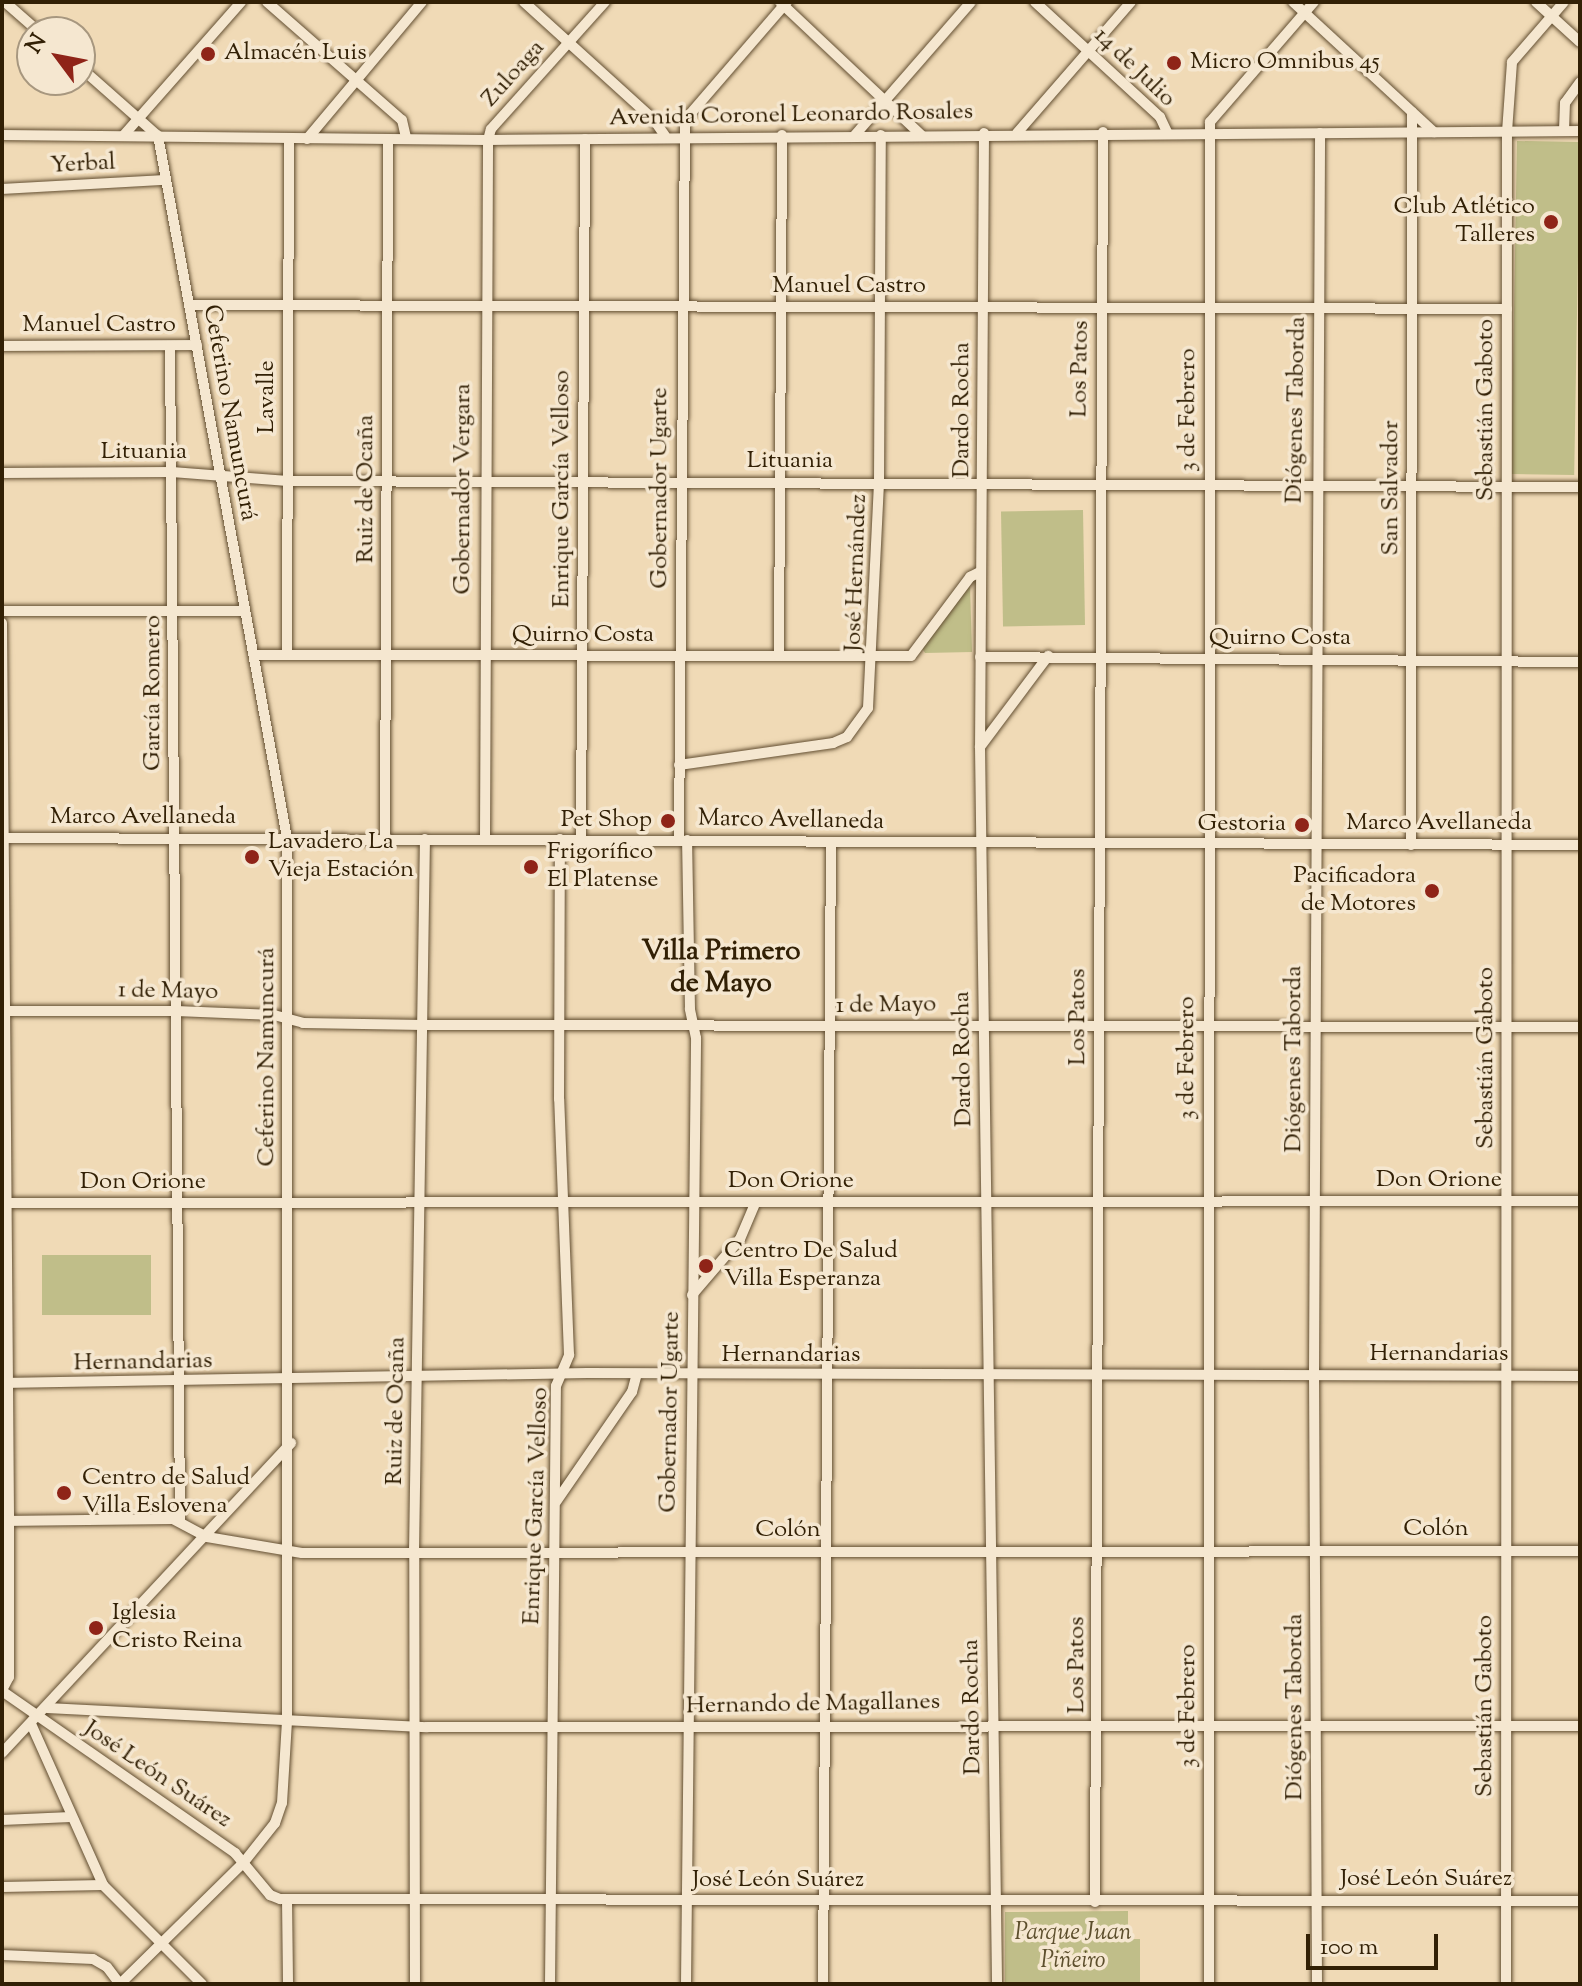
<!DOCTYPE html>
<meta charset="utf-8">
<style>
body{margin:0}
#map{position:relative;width:1582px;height:1986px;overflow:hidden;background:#f0dab6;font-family:"Sorts Mill Goudy",serif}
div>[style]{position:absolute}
.green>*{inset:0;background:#c0be89;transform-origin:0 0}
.roads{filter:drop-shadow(0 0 2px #624e31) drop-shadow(0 0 2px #624e31)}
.minor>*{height:10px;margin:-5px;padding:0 5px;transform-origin:5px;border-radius:5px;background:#f5e7d0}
.dots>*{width:22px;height:22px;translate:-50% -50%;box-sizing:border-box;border:4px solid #f5e7d0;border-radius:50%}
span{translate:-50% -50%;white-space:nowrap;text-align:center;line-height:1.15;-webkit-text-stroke:7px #f5e7d0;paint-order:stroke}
.poi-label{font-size:24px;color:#322005}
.left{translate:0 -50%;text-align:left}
.right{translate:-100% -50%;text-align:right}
.street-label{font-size:24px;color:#322005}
.park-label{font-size:24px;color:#5d4f2d;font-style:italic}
.quarter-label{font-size:28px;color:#322005;font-weight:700}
.frame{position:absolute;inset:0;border:4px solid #322005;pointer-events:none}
.north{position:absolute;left:16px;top:16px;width:80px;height:80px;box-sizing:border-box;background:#f5e7d0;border:2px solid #a7977f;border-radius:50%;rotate:302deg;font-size:22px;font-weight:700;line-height:32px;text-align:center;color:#322005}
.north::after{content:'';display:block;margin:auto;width:28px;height:36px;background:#8f2418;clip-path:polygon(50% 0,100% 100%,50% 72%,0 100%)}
.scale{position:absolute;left:1306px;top:1934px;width:132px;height:36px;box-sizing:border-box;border:4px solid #322005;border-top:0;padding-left:10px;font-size:24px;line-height:28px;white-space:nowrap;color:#322005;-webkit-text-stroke:6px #f5e7d0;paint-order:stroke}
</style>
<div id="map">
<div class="green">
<i style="left:1517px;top:141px;width:63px;height:333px;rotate:1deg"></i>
<i style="left:1083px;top:510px;width:115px;height:82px;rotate:89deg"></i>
<i style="clip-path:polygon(970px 585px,972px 652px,925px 653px,922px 648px)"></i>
<i style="left:151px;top:1255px;width:60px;height:109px;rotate:90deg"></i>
<i style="clip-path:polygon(1128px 1911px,1128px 1939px,1140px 1939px,1140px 1984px,1005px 1984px,1005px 1912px)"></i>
</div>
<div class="roads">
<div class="minor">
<i style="left:5px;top:2px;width:45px;rotate:41.4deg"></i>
<i style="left:267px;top:2px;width:179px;rotate:41.2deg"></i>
<i style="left:402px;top:120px;width:18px;rotate:77deg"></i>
<i style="left:524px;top:2px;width:176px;rotate:42.2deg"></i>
<i style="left:654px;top:120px;width:19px;rotate:55deg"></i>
<i style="left:780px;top:2px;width:194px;rotate:43.3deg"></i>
<i style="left:1035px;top:2px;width:170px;rotate:42.6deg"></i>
<i style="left:1160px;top:117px;width:17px;rotate:65deg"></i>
<i style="left:1293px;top:2px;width:192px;rotate:42.7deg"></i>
<i style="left:1536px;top:2px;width:59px;rotate:42.3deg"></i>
<i style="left:80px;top:67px;width:104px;rotate:41.5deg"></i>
<i style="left:1564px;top:131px;width:28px;rotate:-88deg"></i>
<i style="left:1565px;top:103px;width:26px;rotate:-54deg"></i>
<i style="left:984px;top:133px;width:614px;rotate:90.37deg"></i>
<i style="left:980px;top:747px;width:1237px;rotate:89.21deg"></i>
<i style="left:1017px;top:133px;width:174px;rotate:-49deg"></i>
<i style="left:2px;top:135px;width:486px;rotate:0.6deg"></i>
<i style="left:488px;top:140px;width:1092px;rotate:-0.47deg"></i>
<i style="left:855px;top:135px;width:176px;rotate:-48.9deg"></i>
<i style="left:123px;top:136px;width:179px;rotate:-48.6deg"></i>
<i style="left:307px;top:139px;width:179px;rotate:-50deg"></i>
<i style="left:2px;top:189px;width:163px;rotate:-3.2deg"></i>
<i style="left:191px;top:305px;width:1316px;rotate:0.17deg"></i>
<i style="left:2px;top:346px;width:195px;rotate:-0.3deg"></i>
<i style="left:170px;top:346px;width:1174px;rotate:89.51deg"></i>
<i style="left:2px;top:473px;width:170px;rotate:-0.3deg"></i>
<i style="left:172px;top:472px;width:116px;rotate:4.4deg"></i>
<i style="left:288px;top:481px;width:1292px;rotate:0.27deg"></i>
<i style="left:2px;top:611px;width:242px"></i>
<i style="left:2px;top:623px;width:898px;rotate:89.55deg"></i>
<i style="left:9px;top:1521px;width:156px;rotate:90deg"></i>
<i style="left:9px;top:1677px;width:15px;rotate:118deg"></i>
<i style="left:255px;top:655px;width:656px;rotate:0.09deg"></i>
<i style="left:911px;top:656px;width:99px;rotate:-53.2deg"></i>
<i style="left:970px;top:577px;width:11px;rotate:-27deg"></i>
<i style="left:287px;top:655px;width:517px;rotate:-89.78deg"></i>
<i style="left:779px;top:656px;width:521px;rotate:-89.67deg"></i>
<i style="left:980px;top:657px;width:600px;rotate:0.48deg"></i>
<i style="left:980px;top:747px;width:114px;rotate:-53.2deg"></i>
<i style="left:679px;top:765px;width:156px;rotate:-8.1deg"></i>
<i style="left:833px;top:743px;width:15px;rotate:-23deg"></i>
<i style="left:847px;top:737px;width:36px;rotate:-54deg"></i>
<i style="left:868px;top:708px;width:226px;rotate:-87.2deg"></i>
<i style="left:879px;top:482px;width:347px;rotate:-89.7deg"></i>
<i style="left:2px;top:838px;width:1578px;rotate:0.25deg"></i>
<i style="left:385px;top:839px;width:700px;rotate:-89.75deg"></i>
<i style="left:485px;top:839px;width:699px;rotate:-89.75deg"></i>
<i style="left:488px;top:140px;width:11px;rotate:-75deg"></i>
<i style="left:491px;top:129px;width:171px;rotate:-48.1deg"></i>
<i style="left:581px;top:839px;width:700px;rotate:-89.67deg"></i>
<i style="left:679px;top:840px;width:720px;rotate:-89.52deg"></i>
<i style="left:685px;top:120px;width:156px;rotate:-49.2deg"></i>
<i style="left:1411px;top:845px;width:733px;rotate:-89.92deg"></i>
<i style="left:2px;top:1011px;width:174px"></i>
<i style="left:176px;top:1011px;width:98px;rotate:2.3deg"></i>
<i style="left:274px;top:1015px;width:30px;rotate:15deg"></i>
<i style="left:303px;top:1023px;width:120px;rotate:1deg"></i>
<i style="left:423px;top:1025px;width:1157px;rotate:0.1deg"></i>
<i style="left:2px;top:1203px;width:1578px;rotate:-0.07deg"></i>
<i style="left:692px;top:1295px;width:74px;rotate:-49.4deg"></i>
<i style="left:740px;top:1239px;width:39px;rotate:-67deg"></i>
<i style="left:2px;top:1383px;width:585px;rotate:-0.98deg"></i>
<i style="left:587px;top:1373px;width:993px;rotate:0.17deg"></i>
<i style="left:556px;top:1502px;width:134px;rotate:-55.4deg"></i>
<i style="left:632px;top:1392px;width:16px;rotate:-75deg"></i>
<i style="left:2px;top:1521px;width:171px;rotate:-0.7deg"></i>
<i style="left:173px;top:1519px;width:38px;rotate:28deg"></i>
<i style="left:207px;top:1537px;width:96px;rotate:9.6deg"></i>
<i style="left:302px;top:1553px;width:1278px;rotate:-0.09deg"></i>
<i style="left:2px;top:1691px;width:284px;rotate:34.8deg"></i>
<i style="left:235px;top:1853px;width:55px;rotate:50.2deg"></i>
<i style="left:270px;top:1895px;width:11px;rotate:22deg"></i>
<i style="left:280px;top:1899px;width:1300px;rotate:0.09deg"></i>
<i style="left:47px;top:1708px;width:380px;rotate:2.9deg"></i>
<i style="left:427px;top:1727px;width:1153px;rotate:-0.05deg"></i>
<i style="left:32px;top:1726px;width:174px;rotate:65.9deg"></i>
<i style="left:103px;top:1885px;width:140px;rotate:45deg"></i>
<i style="left:2px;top:1753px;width:424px;rotate:-47deg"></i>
<i style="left:2px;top:1820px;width:69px;rotate:-2.5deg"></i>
<i style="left:2px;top:1887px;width:101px;rotate:-1.1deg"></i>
<i style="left:287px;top:1899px;width:85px;rotate:89.3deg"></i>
<i style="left:1095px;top:1902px;width:1770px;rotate:-89.74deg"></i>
<i style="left:2px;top:1955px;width:91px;rotate:2.5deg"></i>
<i style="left:93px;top:1959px;width:16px;rotate:30deg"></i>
<i style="left:107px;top:1967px;width:21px;rotate:53deg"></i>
<i style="left:120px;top:1984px;width:174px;rotate:-44.5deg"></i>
<i style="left:244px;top:1862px;width:50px;rotate:-51.5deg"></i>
<i style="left:275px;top:1823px;width:21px;rotate:-71deg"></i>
<i style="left:282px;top:1803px;width:82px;rotate:-86.5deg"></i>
<i style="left:287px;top:1721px;width:883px;rotate:-90deg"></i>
<i style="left:287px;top:838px;width:714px;rotate:-100.41deg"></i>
<i style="left:415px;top:1984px;width:431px;rotate:-90.1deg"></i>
<i style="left:414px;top:1553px;width:714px;rotate:-89.12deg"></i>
<i style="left:550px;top:1984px;width:598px;rotate:-89.43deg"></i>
<i style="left:556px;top:1386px;width:34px;rotate:-67deg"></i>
<i style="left:569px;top:1355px;width:256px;rotate:-92.2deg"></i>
<i style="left:559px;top:1099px;width:260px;rotate:-89.8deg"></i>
<i style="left:686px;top:1984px;width:946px;rotate:-89.39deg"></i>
<i style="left:696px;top:1038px;width:30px;rotate:-102deg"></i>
<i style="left:690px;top:1009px;width:169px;rotate:-91deg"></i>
<i style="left:823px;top:1984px;width:1142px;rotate:-89.6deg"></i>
<i style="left:1209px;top:1984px;width:1862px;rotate:-89.97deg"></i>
<i style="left:1210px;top:122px;width:159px;rotate:-49.1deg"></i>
<i style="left:1317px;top:1984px;width:609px;rotate:-90.28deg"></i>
<i style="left:1314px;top:1375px;width:1242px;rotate:-89.72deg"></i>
<i style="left:1506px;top:1984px;width:1852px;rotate:-89.97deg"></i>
<i style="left:1507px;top:132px;width:70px;rotate:-85.9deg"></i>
<i style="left:1512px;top:62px;width:79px;rotate:-49.1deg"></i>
</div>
</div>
<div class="dots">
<i style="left:208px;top:54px;background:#8f2418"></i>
<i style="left:1174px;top:63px;background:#8f2418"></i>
<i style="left:1551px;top:222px;background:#8f2418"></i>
<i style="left:668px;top:821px;background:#8f2418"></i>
<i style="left:1302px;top:825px;background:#8f2418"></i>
<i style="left:252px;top:857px;background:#8f2418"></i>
<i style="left:531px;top:867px;background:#8f2418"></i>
<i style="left:1432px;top:891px;background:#8f2418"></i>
<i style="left:706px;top:1266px;background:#8f2418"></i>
<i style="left:64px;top:1493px;background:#8f2418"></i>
<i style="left:96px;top:1628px;background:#8f2418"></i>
</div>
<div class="poi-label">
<span class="left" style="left:224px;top:54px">Almacén Luis</span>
<span class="left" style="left:1190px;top:63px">Micro Omnibus 45</span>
<span class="right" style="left:1535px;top:222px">Club Atlético<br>Talleres</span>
<span class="right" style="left:652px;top:821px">Pet Shop</span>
<span class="right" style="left:1286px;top:825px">Gestoria</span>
<span class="left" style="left:268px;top:857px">Lavadero La<br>Vieja Estación</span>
<span class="left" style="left:547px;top:867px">Frigorífico<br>El Platense</span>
<span class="right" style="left:1416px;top:891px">Pacificadora<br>de Motores</span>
<span class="left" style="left:724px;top:1266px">Centro De Salud<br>Villa Esperanza</span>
<span class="left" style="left:82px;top:1493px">Centro de Salud<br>Villa Eslovena</span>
<span class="left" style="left:112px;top:1628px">Iglesia<br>Cristo Reina</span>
</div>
<div class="street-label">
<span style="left:1134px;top:68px;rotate:44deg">14 de Julio</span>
<span style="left:514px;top:74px;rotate:-48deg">Zuloaga</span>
<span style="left:791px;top:116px;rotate:-1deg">Avenida Coronel Leonardo Rosales</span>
<span style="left:83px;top:165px;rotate:-3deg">Yerbal</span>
<span style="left:849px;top:287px">Manuel Castro</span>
<span style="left:99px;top:326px">Manuel Castro</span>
<span style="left:1081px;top:369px;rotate:-89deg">Los Patos</span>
<span style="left:268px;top:397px;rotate:-90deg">Lavalle</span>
<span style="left:963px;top:410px;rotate:-90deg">Dardo Rocha</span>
<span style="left:1189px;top:410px;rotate:-90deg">3 de Febrero</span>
<span style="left:1297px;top:410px;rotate:-89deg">Diógenes Taborda</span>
<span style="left:1487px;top:410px;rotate:-90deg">Sebastián Gaboto</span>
<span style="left:229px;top:413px;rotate:80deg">Ceferino Namuncurá</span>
<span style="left:144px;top:453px">Lituania</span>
<span style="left:790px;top:462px">Lituania</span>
<span style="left:661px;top:488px;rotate:-90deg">Gobernador Ugarte</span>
<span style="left:1392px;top:488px;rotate:-90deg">San Salvador</span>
<span style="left:367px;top:489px;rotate:-90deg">Ruiz de Ocaña</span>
<span style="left:464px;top:489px;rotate:-90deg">Gobernador Vergara</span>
<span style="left:563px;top:489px;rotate:-90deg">Enrique García Velloso</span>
<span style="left:857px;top:573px;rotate:-88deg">José Hernández</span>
<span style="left:583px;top:636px">Quirno Costa</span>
<span style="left:1280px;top:639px">Quirno Costa</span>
<span style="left:154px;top:693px;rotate:-90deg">García Romero</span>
<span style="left:143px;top:818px">Marco Avellaneda</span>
<span style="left:791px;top:821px;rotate:1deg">Marco Avellaneda</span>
<span style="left:1439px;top:824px">Marco Avellaneda</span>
<span style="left:168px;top:992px;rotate:1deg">1 de Mayo</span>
<span style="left:886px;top:1006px;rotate:-1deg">1 de Mayo</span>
<span style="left:1079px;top:1017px;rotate:-90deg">Los Patos</span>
<span style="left:268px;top:1057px;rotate:-90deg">Ceferino Namuncurá</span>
<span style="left:1188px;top:1058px;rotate:-90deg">3 de Febrero</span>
<span style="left:1487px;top:1058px;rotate:-90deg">Sebastián Gaboto</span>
<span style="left:964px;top:1059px;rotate:-91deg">Dardo Rocha</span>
<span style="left:1295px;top:1059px;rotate:-90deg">Diógenes Taborda</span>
<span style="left:1439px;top:1181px">Don Orione</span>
<span style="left:791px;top:1182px">Don Orione</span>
<span style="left:143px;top:1183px">Don Orione</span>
<span style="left:1439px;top:1355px">Hernandarias</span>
<span style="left:791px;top:1356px">Hernandarias</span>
<span style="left:143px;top:1363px;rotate:-1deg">Hernandarias</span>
<span style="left:397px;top:1411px;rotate:-89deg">Ruiz de Ocaña</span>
<span style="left:671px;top:1412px;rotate:-89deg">Gobernador Ugarte</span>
<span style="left:537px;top:1506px;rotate:-88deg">Enrique García Velloso</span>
<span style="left:1436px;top:1530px">Colón</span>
<span style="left:788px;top:1531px">Colón</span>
<span style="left:1078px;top:1665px;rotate:-90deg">Los Patos</span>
<span style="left:813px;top:1705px;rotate:-1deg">Hernando de Magallanes</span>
<span style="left:1189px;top:1706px;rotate:-90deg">3 de Febrero</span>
<span style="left:1486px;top:1706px;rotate:-90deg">Sebastián Gaboto</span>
<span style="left:973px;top:1707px;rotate:-91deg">Dardo Rocha</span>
<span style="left:1296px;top:1707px;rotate:-90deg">Diógenes Taborda</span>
<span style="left:157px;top:1775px;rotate:34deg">José León Suárez</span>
<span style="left:1426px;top:1880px">José León Suárez</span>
<span style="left:778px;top:1881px">José León Suárez</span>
</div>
<div class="park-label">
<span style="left:1073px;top:1948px">Parque Juan<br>Piñeiro</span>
</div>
<div class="quarter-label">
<span style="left:721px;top:968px">Villa Primero<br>de Mayo</span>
</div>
<div class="frame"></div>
<div class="north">N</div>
<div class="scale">100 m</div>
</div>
